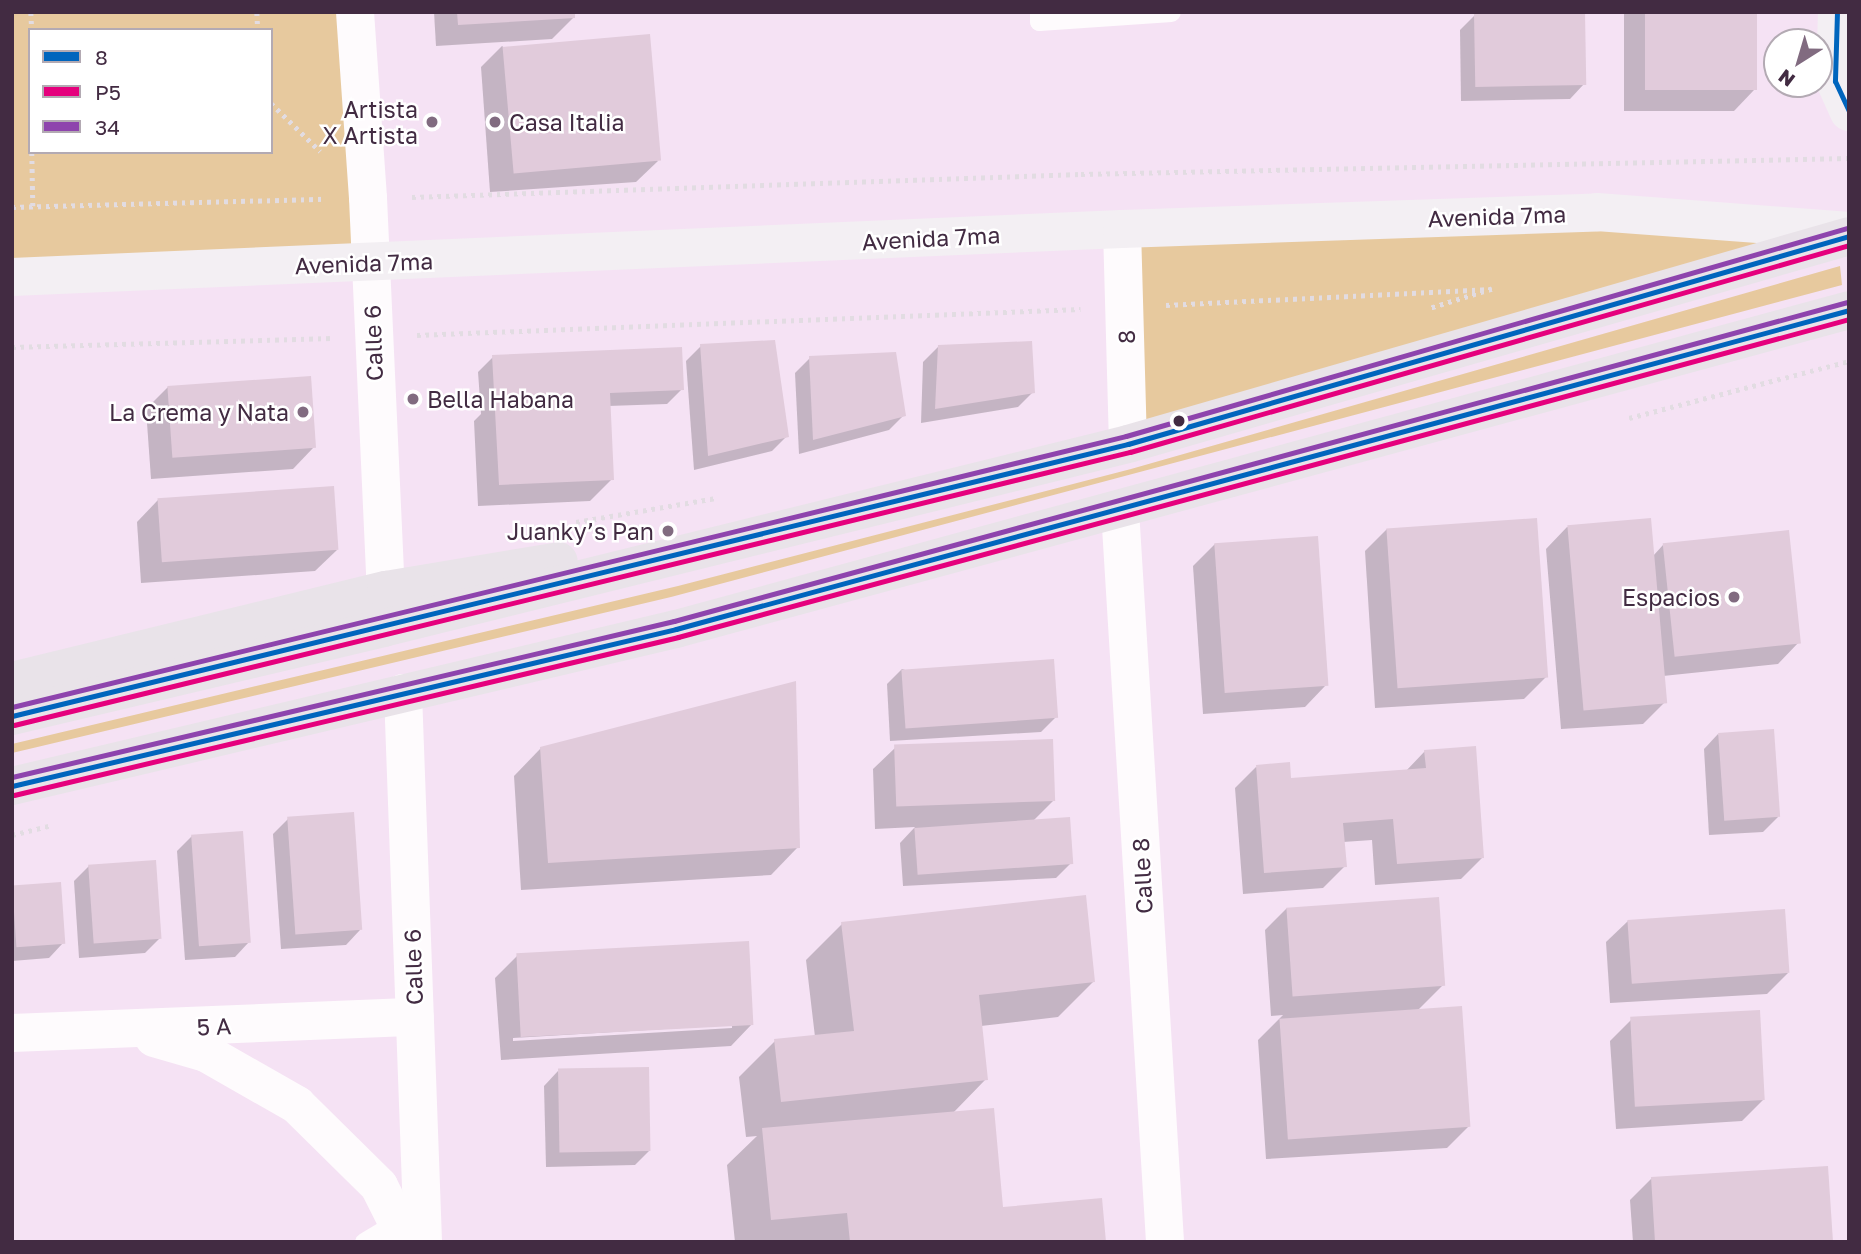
<!DOCTYPE html>
<meta charset="utf-8">
<style>
body{margin:0}
#map{position:relative;width:1861px;height:1254px;overflow:hidden;background:#f5e2f4;font-family:"Golos Text",sans-serif}
div>[style]{position:absolute}
.green>*{inset:0;background:#e7c99e}
.shadow>*{inset:0;background:#0003}
.building>*{inset:0;background:#e1cbdb;transform-origin:0 0}
.path>*{height:4.5px;margin-top:-2.25px;transform-origin:0;background:repeating-linear-gradient(90deg,#e2dce2 0 3.5px,transparent 0 8.5px)}
.lane>*{height:19px;margin:-9.5px;padding:0 9.5px;transform-origin:9.5px;border-radius:9.5px;background:#fefbfd}
.street>*{height:38px;margin:-19px;padding:0 19px;transform-origin:19px;border-radius:19px;background:#fefbfd}
.secondary>*{height:38px;margin:-19px;padding:0 19px;transform-origin:19px;border-radius:19px;background:#f3eff3}
.primary>*{height:38px;margin:-19px;padding:0 19px;transform-origin:19px;border-radius:19px;background:#e9e3e9}
.bus-1>*{height:5px;margin:-2.5px;padding:0 2.5px;transform-origin:2.5px;border-radius:2.5px;background:#0065bd}
.bus-2>*{height:5px;margin:-2.5px;padding:0 2.5px;transform-origin:2.5px;border-radius:2.5px;background:#e5007d}
.bus-3>*{height:5px;margin:-2.5px;padding:0 2.5px;transform-origin:2.5px;border-radius:2.5px;background:#8e44ad}
.dots>*{width:19px;height:19px;translate:-50% -50%;box-sizing:border-box;border:4px solid #fff;border-radius:50%}
span{translate:-50% -50%;white-space:nowrap;text-align:center;line-height:1.15;-webkit-text-stroke:5px #fff;paint-order:stroke}
.poi-label{font-size:23px;color:#422b42}
.right{translate:-100% -50%;text-align:right}
.left{translate:0 -50%;text-align:left}
.street-label{font-size:23px;color:#422b42}
.frame{position:absolute;inset:0;border:14px solid #422b42;pointer-events:none}
.legend{position:absolute;left:28px;top:28px;width:245px;height:126px;box-sizing:border-box;background:#fff;border:2px solid #b3aab3;margin:0;padding:9px 12px;list-style:none;font-size:21px;color:#422b42}
.legend li{display:flex;align-items:center;gap:14px;height:35px}
.legend b{width:35px;border:2px solid #b3aab3}
.north{position:absolute;left:1763px;top:28px;width:70px;height:70px;box-sizing:border-box;background:#fff;border:2px solid #b3aab3;border-radius:50%;rotate:217deg;font-size:19px;font-weight:700;line-height:28px;text-align:center;color:#422b42}
.north::after{content:'';display:block;margin:auto;width:24px;height:32px;background:#816b80;clip-path:polygon(50% 0,100% 100%,50% 72%,0 100%)}
</style>
<div id="map">
<div class="green">
<i style="clip-path:polygon(evenodd,12px 12px,355px 12px,370px 263px,12px 277px,12px 12px,30px 30px,271px 30px,271px 152px,30px 152px,30px 30px)"></i>
<i style="clip-path:polygon(1122px 229px,1849px 231px,1128px 444px)"></i>
<i style="clip-path:polygon(1840px 266px,1842px 285px,671px 597px,12px 753px,12px 744px,678px 586px,1131px 469px)"></i>
</div>
<div class="shadow">
<i style="clip-path:polygon(434px 12px,573px 12px,574px 17px,552px 39px,436px 46px)"></i>
<i style="clip-path:polygon(1624px 12px,1755px 12px,1755px 89px,1734px 111px,1624px 111px)"></i>
<i style="clip-path:polygon(1475px 15px,1584px 84px,1570px 99px,1461px 101px,1460px 30px)"></i>
<i style="clip-path:polygon(502px 46px,658px 161px,636px 182px,490px 192px,481px 67px)"></i>
<i style="clip-path:polygon(701px 346px,787px 436px,772px 451px,694px 470px,686px 361px)"></i>
<i style="clip-path:polygon(938px 347px,1033px 392px,1018px 407px,921px 423px,923px 362px)"></i>
<i style="clip-path:polygon(493px 357px,682px 389px,667px 404px,608px 406px,612px 479px,590px 501px,478px 506px,474px 421px,481px 414px,478px 372px)"></i>
<i style="clip-path:polygon(810px 358px,904px 415px,889px 430px,799px 454px,795px 373px)"></i>
<i style="clip-path:polygon(168px 387px,314px 447px,293px 469px,151px 479px,146px 409px)"></i>
<i style="clip-path:polygon(158px 500px,337px 550px,315px 571px,141px 583px,137px 522px)"></i>
<i style="clip-path:polygon(1567px 527px,1653px 556px,1663px 545px,1799px 642px,1778px 664px,1663px 676px,1665px 702px,1643px 724px,1561px 729px,1546px 549px)"></i>
<i style="clip-path:polygon(1387px 529px,1546px 677px,1524px 699px,1375px 708px,1365px 551px)"></i>
<i style="clip-path:polygon(1215px 544px,1326px 685px,1305px 707px,1203px 714px,1193px 566px)"></i>
<i style="clip-path:polygon(902px 669px,1056px 717px,1041px 732px,890px 741px,887px 684px)"></i>
<i style="clip-path:polygon(1718px 734px,1778px 817px,1763px 832px,1709px 835px,1704px 749px)"></i>
<i style="clip-path:polygon(541px 748px,798px 847px,771px 875px,521px 890px,514px 776px)"></i>
<i style="clip-path:polygon(895px 748px,1054px 800px,1033px 821px,1071px 863px,1056px 878px,903px 886px,900px 843px,915px 827px,875px 829px,873px 769px)"></i>
<i style="clip-path:polygon(1425px 751px,1483px 857px,1461px 879px,1375px 885px,1372px 840px,1343px 842px,1345px 866px,1323px 888px,1243px 894px,1235px 788px,1256px 767px,1289px 780px,1405px 772px)"></i>
<i style="clip-path:polygon(288px 819px,360px 930px,346px 945px,281px 949px,273px 834px)"></i>
<i style="clip-path:polygon(192px 836px,249px 942px,235px 957px,185px 960px,177px 851px)"></i>
<i style="clip-path:polygon(89px 866px,160px 938px,145px 953px,79px 958px,74px 881px)"></i>
<i style="clip-path:polygon(12px 887px,63px 943px,49px 958px,12px 961px)"></i>
<i style="clip-path:polygon(1287px 908px,1443px 985px,1418px 1010px,1469px 1126px,1447px 1148px,1266px 1159px,1258px 1040px,1283px 1015px,1271px 1016px,1265px 930px)"></i>
<i style="clip-path:polygon(1628px 921px,1788px 973px,1767px 994px,1610px 1003px,1606px 942px)"></i>
<i style="clip-path:polygon(842px 924px,1094px 981px,1058px 1017px,981px 1026px,986px 1079px,953px 1113px,1001px 1209px,1104px 1242px,735px 1242px,727px 1165px,757px 1136px,746px 1137px,739px 1077px,775px 1041px,815px 1037px,806px 960px)"></i>
<i style="clip-path:polygon(evenodd,517px 956px,752px 1024px,731px 1046px,501px 1060px,495px 978px,517px 956px,732px 1025px,732px 1028px,513px 1041px,513px 1038px,732px 1025px)"></i>
<i style="clip-path:polygon(1631px 1020px,1763px 1100px,1742px 1121px,1616px 1129px,1610px 1041px)"></i>
<i style="clip-path:polygon(558px 1071px,650px 1150px,635px 1165px,546px 1167px,544px 1086px)"></i>
<i style="clip-path:polygon(1652px 1178px,1832px 1242px,1633px 1242px,1630px 1200px)"></i>
</div>
<div class="building">
<i style="clip-path:polygon(457px 12px,575px 12px,575px 18px,458px 25px)"></i>
<i style="left:1585px;top:12px;width:73px;height:111px;rotate:89deg"></i>
<i style="left:1645px;top:12px;width:112px;height:78px"></i>
<i style="left:650px;top:34px;width:127px;height:148px;rotate:85deg"></i>
<i style="clip-path:polygon(775px 340px,789px 437px,708px 456px,700px 344px)"></i>
<i style="clip-path:polygon(1032px 341px,1035px 393px,935px 409px,938px 345px)"></i>
<i style="clip-path:polygon(682px 347px,684px 390px,610px 393px,614px 480px,499px 485px,492px 355px)"></i>
<i style="clip-path:polygon(896px 352px,906px 416px,813px 440px,809px 356px)"></i>
<i style="left:311px;top:376px;width:72px;height:144px;rotate:86deg"></i>
<i style="left:334px;top:486px;width:64px;height:177px;rotate:86deg"></i>
<i style="left:1537px;top:518px;width:160px;height:151px;rotate:86deg"></i>
<i style="left:1651px;top:518px;width:186px;height:84px;rotate:85deg"></i>
<i style="left:1789px;top:530px;width:114px;height:127px;rotate:84deg"></i>
<i style="left:1318px;top:536px;width:150px;height:104px;rotate:86deg"></i>
<i style="left:1054px;top:659px;width:59px;height:153px;rotate:86deg"></i>
<i style="clip-path:polygon(796px 681px,800px 848px,548px 863px,540px 747px)"></i>
<i style="left:1774px;top:729px;width:88px;height:56px;rotate:86deg"></i>
<i style="left:1053px;top:739px;width:62px;height:159px;rotate:88deg"></i>
<i style="clip-path:polygon(1476px 746px,1484px 858px,1397px 864px,1393px 819px,1343px 823px,1347px 867px,1264px 873px,1256px 765px,1290px 762px,1291px 778px,1426px 768px,1424px 750px)"></i>
<i style="left:354px;top:812px;width:118px;height:67px;rotate:86deg"></i>
<i style="left:1070px;top:817px;width:47px;height:156px;rotate:86deg"></i>
<i style="left:243px;top:831px;width:112px;height:52px;rotate:86deg"></i>
<i style="left:156px;top:860px;width:79px;height:68px;rotate:86deg"></i>
<i style="left:61px;top:882px;width:62px;height:49px;rotate:86deg"></i>
<i style="clip-path:polygon(1086px 895px,1095px 982px,979px 995px,988px 1080px,781px 1102px,774px 1039px,854px 1031px,841px 922px)"></i>
<i style="left:1439px;top:897px;width:89px;height:153px;rotate:86deg"></i>
<i style="left:1785px;top:909px;width:64px;height:158px;rotate:86deg"></i>
<i style="left:749px;top:941px;width:84px;height:233px;rotate:87deg"></i>
<i style="left:1462px;top:1006px;width:121px;height:183px;rotate:86deg"></i>
<i style="left:1760px;top:1010px;width:90px;height:130px;rotate:87deg"></i>
<i style="left:649px;top:1067px;width:84px;height:91px;rotate:89deg"></i>
<i style="clip-path:polygon(994px 1108px,1003px 1207px,1102px 1198px,1106px 1242px,850px 1242px,847px 1213px,771px 1220px,762px 1128px)"></i>
<i style="clip-path:polygon(1828px 1166px,1833px 1242px,1655px 1242px,1651px 1177px)"></i>
</div>
<div class="path">
<i style="left:31px;top:12px;width:18px;rotate:87deg"></i>
<i style="left:37px;top:12px;width:154px"></i>
<i style="left:257px;top:12px;width:18px;rotate:87deg"></i>
<i style="left:271px;top:103px;width:69px;rotate:44.4deg"></i>
<i style="left:32px;top:152px;width:54px;rotate:88.9deg"></i>
<i style="left:412px;top:197px;width:669px;rotate:-1.97deg"></i>
<i style="left:1081px;top:174px;width:768px;rotate:-1.19deg"></i>
<i style="left:12px;top:207px;width:314px;rotate:-1.5deg"></i>
<i style="left:1166px;top:305px;width:326px;rotate:-2.8deg"></i>
<i style="left:1492px;top:289px;width:64px;rotate:162.7deg"></i>
<i style="left:417px;top:335px;width:664px;rotate:-2.25deg"></i>
<i style="left:12px;top:347px;width:320px;rotate:-1.6deg"></i>
<i style="left:1629px;top:418px;width:227px;rotate:-14.5deg"></i>
<i style="left:576px;top:522px;width:142px;rotate:-9.7deg"></i>
<i style="left:12px;top:835px;width:41px;rotate:-14deg"></i>
</div>
<div class="lane">
<i style="left:1039px;top:12px;width:9px;rotate:90deg"></i>
<i style="left:1039px;top:21px;width:132px;rotate:-3.9deg"></i>
<i style="left:364px;top:1242px;width:39px;rotate:-31deg"></i>
</div>
<div class="street">
<i style="left:355px;top:12px;width:186px;rotate:86deg"></i>
<i style="left:368px;top:198px;width:392px;rotate:87.4deg"></i>
<i style="left:1122px;top:229px;width:215px;rotate:88.4deg"></i>
<i style="left:1120px;top:510px;width:733px;rotate:86.48deg"></i>
<i style="left:403px;top:693px;width:549px;rotate:87.91deg"></i>
<i style="left:12px;top:1033px;width:403px;rotate:-2.3deg"></i>
<i style="left:154px;top:1038px;width:54px;rotate:16.1deg"></i>
<i style="left:206px;top:1053px;width:105px;rotate:29.7deg"></i>
<i style="left:297px;top:1105px;width:115px;rotate:44.6deg"></i>
<i style="left:379px;top:1186px;width:63px;rotate:63.4deg"></i>
</div>
<div class="secondary">
<i style="left:1837px;top:12px;width:69px;rotate:91.7deg"></i>
<i style="left:1835px;top:81px;width:34px;rotate:66deg"></i>
<i style="left:12px;top:277px;width:1111px;rotate:-2.48deg"></i>
<i style="left:1122px;top:229px;width:475px;rotate:-2deg"></i>
<i style="left:1597px;top:212px;width:253px;rotate:4.3deg"></i>
</div>
<div class="primary">
<i style="left:12px;top:681px;width:385px;rotate:-13.7deg"></i>
<i style="left:386px;top:590px;width:175px;rotate:-9.5deg"></i>
<i style="left:12px;top:716px;width:381px;rotate:-13.3deg"></i>
<i style="left:383px;top:628px;width:767px;rotate:-13.87deg"></i>
<i style="left:1128px;top:444px;width:750px;rotate:-16.09deg"></i>
<i style="left:12px;top:786px;width:682px;rotate:-13.3deg"></i>
<i style="left:676px;top:629px;width:1216px;rotate:-15.21deg"></i>
</div>
<div class="bus-1">
<i style="left:1837px;top:12px;width:69px;rotate:91.7deg"></i>
<i style="left:1835px;top:81px;width:33px;rotate:65deg"></i>
<i style="left:12px;top:716px;width:1149px;rotate:-13.7deg"></i>
<i style="left:1128px;top:444px;width:750px;rotate:-16.09deg"></i>
<i style="left:12px;top:786px;width:682px;rotate:-13.3deg"></i>
<i style="left:676px;top:629px;width:1216px;rotate:-15.21deg"></i>
</div>
<div class="bus-2">
<i style="left:14px;top:725px;width:1149px;rotate:-13.75deg"></i>
<i style="left:1130px;top:452px;width:748px;rotate:-16.06deg"></i>
<i style="left:14px;top:795px;width:683px;rotate:-13.38deg"></i>
<i style="left:678px;top:637px;width:1213px;rotate:-15.19deg"></i>
</div>
<div class="bus-3">
<i style="left:12px;top:707px;width:1146px;rotate:-13.67deg"></i>
<i style="left:1126px;top:436px;width:750px;rotate:-16.09deg"></i>
<i style="left:12px;top:777px;width:680px;rotate:-13.26deg"></i>
<i style="left:674px;top:621px;width:1216px;rotate:-15.21deg"></i>
</div>
<div class="dots">
<i style="left:432px;top:122px;background:#816b80"></i>
<i style="left:495px;top:122px;background:#816b80"></i>
<i style="left:413px;top:399px;background:#816b80"></i>
<i style="left:303px;top:412px;background:#816b80"></i>
<i style="left:1179px;top:421px;background:#422b42"></i>
<i style="left:668px;top:531px;background:#816b80"></i>
<i style="left:1734px;top:597px;background:#816b80"></i>
</div>
<div class="poi-label">
<span class="right" style="left:418px;top:122px">Artista<br>X Artista</span>
<span class="left" style="left:509px;top:122px">Casa Italia</span>
<span class="left" style="left:427px;top:399px">Bella Habana</span>
<span class="right" style="left:289px;top:412px">La Crema y Nata</span>
<span class="right" style="left:654px;top:531px">Juanky’s Pan</span>
<span class="right" style="left:1720px;top:597px">Espacios</span>
</div>
<div class="street-label">
<span style="left:1497px;top:216px;rotate:-2deg">Avenida 7ma</span>
<span style="left:931px;top:238px;rotate:-3deg">Avenida 7ma</span>
<span style="left:364px;top:263px;rotate:-2deg">Avenida 7ma</span>
<span style="left:1126px;top:337px;rotate:-91deg">8</span>
<span style="left:373px;top:343px;rotate:-92deg">Calle 6</span>
<span style="left:1142px;top:876px;rotate:-93deg">Calle 8</span>
<span style="left:413px;top:967px;rotate:-92deg">Calle 6</span>
<span style="left:214px;top:1026px;rotate:-2deg">5 A</span>
</div>
<div class="frame"></div>
<ul class="legend">
<li><b style="height:9px;background:#0065bd"></b>8</li>
<li><b style="height:9px;background:#e5007d"></b>P5</li>
<li><b style="height:9px;background:#8e44ad"></b>34</li>
</ul>
<div class="north">N</div>
</div>
